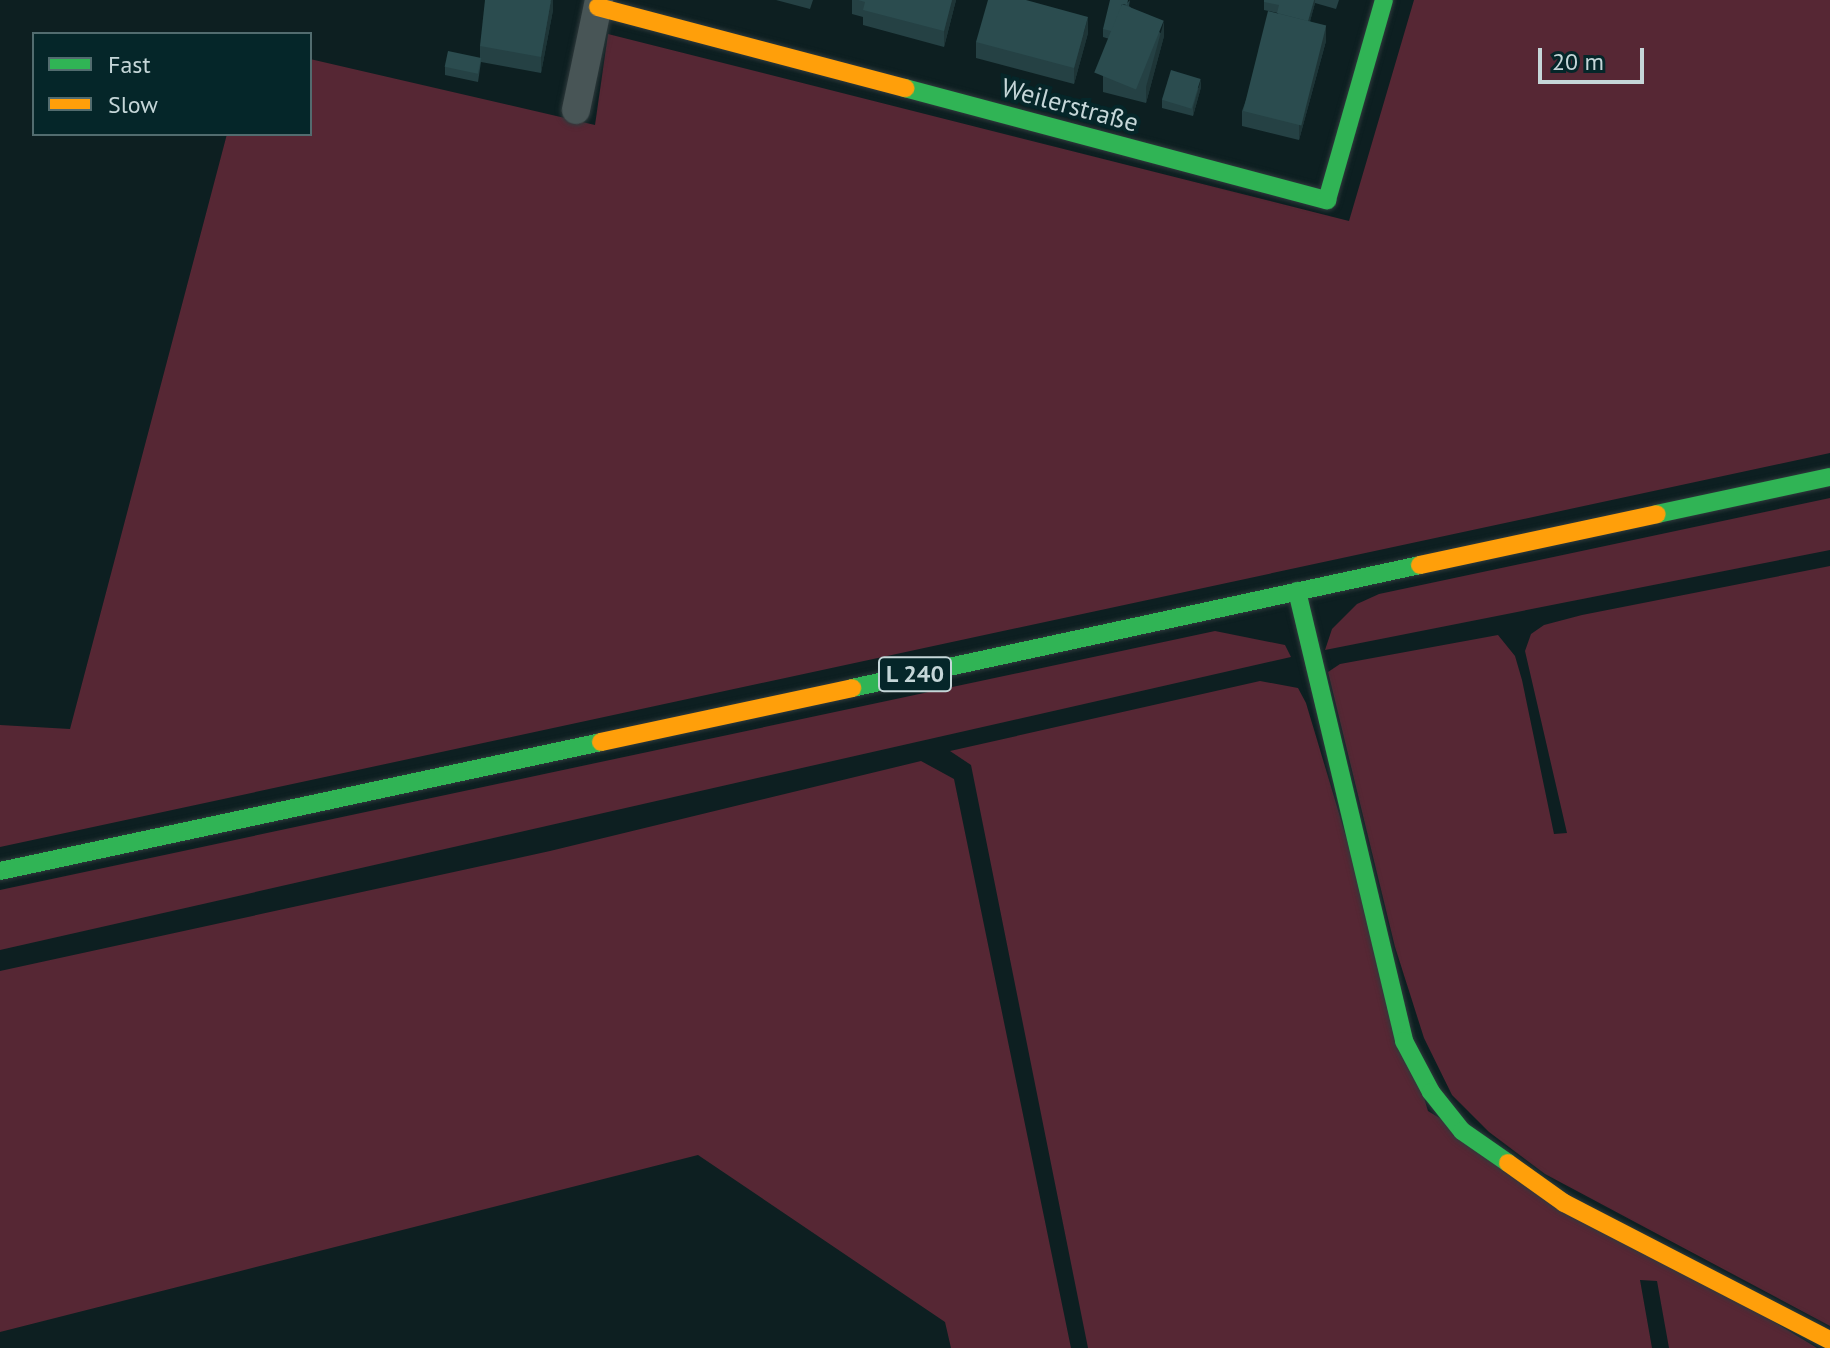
<!DOCTYPE html>
<meta charset="utf-8">
<style>
body{margin:0}
#map{position:relative;width:1830px;height:1348px;overflow:hidden;background:#0d1f21;font-family:"PT Sans",sans-serif}
div>[style]{position:absolute}
.green>*{inset:0;background:#562734}
.roads{filter:drop-shadow(0 0 2px #2f3a3c) drop-shadow(0 0 2px #2f3a3c)}
.street>*{height:28px;margin:-14px;padding:0 14px;transform-origin:14px;border-radius:14px;background:#485556}
.fast>*{height:18px;margin:-9px;padding:0 9px;transform-origin:9px;border-radius:9px;background:#30b455}
.slow>*{height:18px;margin:-9px;padding:0 9px;transform-origin:9px;border-radius:9px;background:#ff9f0a}
.wall>*{inset:0;background:#254144}
.shaded-wall>*{inset:0;background:#1e3537}
.building>*{inset:0;background:#2b4c4f;transform-origin:0 0}
span{translate:-50% -50%;white-space:nowrap;text-align:center;line-height:1.15;-webkit-text-stroke:8px #052629;paint-order:stroke}
.shield-label span{padding:2px 6px;background:#052629;border:2px solid;border-radius:6px;-webkit-text-stroke-width:0}
.shield-label{font-size:24px;color:#c5d6d8;font-weight:700}
.street-label{font-size:26px;color:#c5d6d8}
.legend{position:absolute;left:32px;top:32px;width:280px;height:104px;box-sizing:border-box;background:#052629;border:2px solid #526c6f;margin:0;padding:10px 14px;list-style:none;font-size:24px;color:#c5d6d8}
.legend li{display:flex;align-items:center;gap:16px;height:40px}
.legend b{width:40px;border:2px solid #526c6f}
.scale{position:absolute;left:1538px;top:48px;width:106px;height:36px;box-sizing:border-box;border:4px solid #c5d6d8;border-top:0;padding-left:10px;font-size:24px;line-height:28px;white-space:nowrap;color:#c5d6d8;-webkit-text-stroke:6px #052629;paint-order:stroke}
</style>
<div id="map">
<div class="green">
<i style="clip-path:polygon(1414px 0,1830px 0,1830px 453px,0 847px,0 725px,70px 729px,227px 134px,310px 134px,310px 59px,595px 125px,608px 34px,1349px 221px)"></i>
<i style="clip-path:polygon(1830px 498px,1830px 550px,1325px 650px,1332px 629px,1357px 604px,1379px 594px)"></i>
<i style="clip-path:polygon(1830px 566px,1830px 1326px,1545px 1174px,1489px 1132px,1452px 1095px,1424px 1038px,1395px 947px,1328px 672px,1340px 664px,1498px 635px,1515px 656px,1522px 680px,1554px 834px,1567px 833px,1525px 651px,1531px 634px,1544px 625px,1582px 615px)"></i>
<i style="clip-path:polygon(1215px 631px,1285px 645px,1291px 657px,0 950px,0 890px)"></i>
<i style="clip-path:polygon(1260px 681px,1298px 688px,1306px 703px,1428px 1111px,1817px 1348px,1669px 1348px,1657px 1281px,1640px 1280px,1652px 1348px,1088px 1348px,971px 765px,950px 751px)"></i>
<i style="clip-path:polygon(921px 761px,954px 779px,1071px 1348px,951px 1348px,945px 1322px,698px 1155px,0 1332px,0 971px,550px 851px)"></i>
</div>
<div class="roads">
<div class="street">
<i style="left:576px;top:110px;width:112px;rotate:-78.2deg"></i>
</div>
<div class="fast">
<i style="left:905px;top:88px;width:437px;rotate:14.9deg"></i>
<i style="left:1327px;top:200px;width:208px;rotate:-74.1deg"></i>
<i style="left:1657px;top:514px;width:177px;rotate:-12.1deg"></i>
<i style="left:1297px;top:591px;width:463px;rotate:76.6deg"></i>
<i style="left:1404px;top:1041px;width:58px;rotate:62.1deg"></i>
<i style="left:1431px;top:1092px;width:50px;rotate:51.5deg"></i>
<i style="left:1462px;top:1131px;width:56px;rotate:34.8deg"></i>
<i style="left:852px;top:688px;width:581px;rotate:-12.22deg"></i>
<i style="left:0;top:871px;width:615px;rotate:-12.11deg"></i>
</div>
<div class="slow">
<i style="left:598px;top:7px;width:318px;rotate:14.8deg"></i>
<i style="left:1420px;top:565px;width:242px;rotate:-12.1deg"></i>
<i style="left:601px;top:742px;width:257px;rotate:-12.1deg"></i>
<i style="left:1508px;top:1163px;width:69px;rotate:35.5deg"></i>
<i style="left:1564px;top:1203px;width:299px;rotate:27.3deg"></i>
</div>
</div>
<div class="wall">
<i style="clip-path:polygon(553px 0,553px 10px,541px 73px,481px 62px,478px 82px,445px 75px,445px 67px,480px 58px,480px 46px)"></i>
<i style="clip-path:polygon(776px 0,813px 0,810px 9px)"></i>
<i style="clip-path:polygon(852px 0,956px 0,944px 47px,863px 25px,863px 17px,852px 14px)"></i>
<i style="clip-path:polygon(1130px 0,1129px 6px,1164px 36px,1146px 103px,1103px 92px,1103px 76px,1113px 40px,1103px 37px,1103px 29px)"></i>
<i style="clip-path:polygon(1264px 0,1339px 0,1336px 9px,1315px 3px,1310px 21px,1326px 41px,1299px 140px,1242px 126px,1242px 111px,1278px 13px,1264px 10px)"></i>
<i style="clip-path:polygon(1088px 33px,1074px 84px,976px 58px,976px 42px)"></i>
<i style="clip-path:polygon(1201px 87px,1193px 116px,1162px 108px,1162px 100px)"></i>
</div>
<div class="shaded-wall">
<i style="clip-path:polygon(551px 0,553px 0,553px 10px,541px 73px,541px 57px)"></i>
<i style="clip-path:polygon(952px 0,956px 0,944px 47px,944px 31px)"></i>
<i style="clip-path:polygon(1314px 0,1315px 0,1315px 3px,1306px 36px,1306px 28px)"></i>
<i style="clip-path:polygon(1088px 17px,1088px 33px,1074px 84px,1074px 68px)"></i>
<i style="clip-path:polygon(1164px 21px,1164px 36px,1146px 103px,1146px 87px)"></i>
<i style="clip-path:polygon(1326px 25px,1326px 41px,1299px 140px,1299px 125px)"></i>
<i style="clip-path:polygon(1201px 79px,1201px 87px,1193px 116px,1193px 108px)"></i>
</div>
<div class="building">
<i style="clip-path:polygon(485px 0,551px 0,541px 57px,480px 46px)"></i>
<i style="clip-path:polygon(858px 0,952px 0,944px 31px,863px 10px,865px 2px)"></i>
<i style="clip-path:polygon(988px 0,1026px 0,1088px 17px,1074px 68px,976px 42px)"></i>
<i style="clip-path:polygon(1110px 0,1128px 0,1127px 5px,1122px 4px,1115px 32px,1103px 29px)"></i>
<i style="clip-path:polygon(1264px 0,1314px 0,1308px 21px,1277px 13px,1279px 5px,1264px 2px)"></i>
<i style="left:1122px;top:4px;width:45px;height:74px;rotate:22deg"></i>
<i style="left:1268px;top:11px;width:60px;height:103px;rotate:14deg"></i>
<i style="left:448px;top:51px;width:34px;height:16px;rotate:12deg"></i>
<i style="left:1171px;top:70px;width:31px;height:31px;rotate:17deg"></i>
</div>
<div class="shield-label">
<span style="left:915px;top:674px">L 240</span>
</div>
<div class="street-label">
<span style="left:1070px;top:105px;rotate:15deg">Weilerstraße</span>
</div>
<ul class="legend">
<li><b style="height:10px;background:#30b455"></b>Fast</li>
<li><b style="height:10px;background:#ff9f0a"></b>Slow</li>
</ul>
<div class="scale">20 m</div>
</div>
